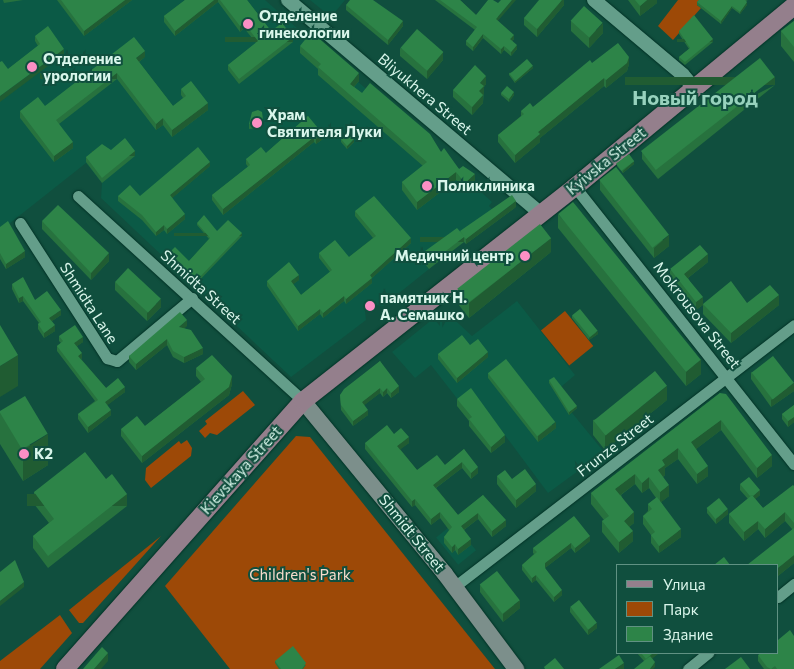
<!DOCTYPE html>
<meta charset="utf-8">
<style>
body{margin:0}
#map{position:relative;width:794px;height:669px;overflow:hidden;background:#104f3e;font-family:Commissioner,sans-serif}
div>[style]{position:absolute}
.built>*{inset:0;background:#0b5a46;transform-origin:0 0}
.green>*{inset:0;background:#9d4907;transform-origin:0 0}
.roads{filter:drop-shadow(0 0 1px #023226) drop-shadow(0 0 1px #023226)}
.minor>*{height:11px;margin:-5.5px;padding:0 5.5px;transform-origin:5.5px;border-radius:5.5px;background:#649e8a}
.tertiary>*{height:14px;margin:-7px;padding:0 7px;transform-origin:7px;border-radius:7px;background:#649e8a}
.secondary>*{height:16px;margin:-8px;padding:0 8px;transform-origin:8px;border-radius:8px;background:#7c8f8b}
.primary>*{height:18px;margin:-9px;padding:0 9px;transform-origin:9px;border-radius:9px;background:#947f8c}
.wall>*{inset:0;background:#27723e}
.shaded-wall>*{inset:0;background:#205c32;transform-origin:0 0}
.building>*{inset:0;background:#2d8448;transform-origin:0 0}
.dots>*{width:14px;height:14px;translate:-50% -50%;box-sizing:border-box;border:2px solid #104f3e;border-radius:50%}
span{translate:-50% -50%;white-space:nowrap;text-align:center;line-height:1.15;-webkit-text-stroke:4px #104f3e;paint-order:stroke}
.poi-label{font-size:15px;color:#d9f6eb;font-weight:700}
.left{translate:0 -50%;text-align:left}
.right{translate:-100% -50%;text-align:right}
.street-label{font-size:15px;color:#d9f6eb}
.park-label{font-size:15px;color:#f7dbcc}
.district-label{font-size:20px;color:#97d2bd;font-weight:700}
.legend{position:absolute;left:616px;top:564px;width:162px;height:90px;box-sizing:border-box;background:#104f3e;border:1px solid #609283;margin:0;padding:6px 9px;list-style:none;font-size:15px;color:#d9f6eb}
.legend li{display:flex;align-items:center;gap:10px;height:25px}
.legend b{width:25px;border:1px solid #609283}
</style>
<div id="map">
<div class="built">
<i style="clip-path:polygon(0 0,265px 0,463px 174px,484px 188px,481px 192px,492px 202px,489px 206px,494px 211px,422px 259px,429px 269px,383px 306px,370px 304px,365px 311px,366px 320px,291px 377px,101px 198px,102px 183px,86px 163px,0 231px)"></i>
<i style="clip-path:polygon(310px 0,345px 0,331px 17px)"></i>
<i style="clip-path:polygon(517px 301px,575px 375px,555px 392px,604px 452px,548px 493px,472px 391px,459px 401px,431px 365px,415px 378px,392px 352px,444px 310px,472px 336px)"></i>
<i style="left:454px;top:523px;width:35px;height:23px;rotate:51deg"></i>
</div>
<div class="green">
<i style="clip-path:polygon(678px 0,701px 0,697px 5px,701px 8px,673px 40px,658px 26px)"></i>
<i style="left:565px;top:311px;width:45px;height:31px;rotate:51deg"></i>
<i style="clip-path:polygon(243px 391px,255px 405px,217px 435px,210px 433px,205px 438px,199px 431px,207px 424px,205px 421px)"></i>
<i style="clip-path:polygon(296px 436px,310px 437px,495px 669px,230px 669px,165px 586px)"></i>
<i style="clip-path:polygon(187px 440px,192px 448px,191px 456px,151px 488px,145px 480px,146px 468px,179px 441px,181px 444px)"></i>
<i style="clip-path:polygon(161px 536px,83px 623px,79px 623px,69px 610px)"></i>
<i style="clip-path:polygon(60px 615px,72px 633px,40px 669px,0 669px,0 661px)"></i>
</div>
<div class="roads">
<div class="minor">
<i style="left:575px;top:187px;width:353px;rotate:51.7deg"></i>
<i style="left:78px;top:196px;width:304px;rotate:42.3deg"></i>
<i style="left:20px;top:223px;width:161px;rotate:57.2deg"></i>
<i style="left:107px;top:358px;width:10px;rotate:17deg"></i>
<i style="left:117px;top:361px;width:98px;rotate:-40deg"></i>
<i style="left:454px;top:587px;width:429px;rotate:-37.6deg"></i>
<i style="left:778px;top:597px;width:21px;rotate:-39deg"></i>
<i style="left:688px;top:669px;width:26px;rotate:-39deg"></i>
</div>
<div class="tertiary">
<i style="left:288px;top:0;width:330px;rotate:40.2deg"></i>
<i style="left:594px;top:0;width:116px;rotate:40.1deg"></i>
<i style="left:683px;top:75px;width:17px;rotate:50deg"></i>
</div>
<div class="secondary">
<i style="left:303px;top:401px;width:224px;rotate:50.6deg"></i>
<i style="left:445px;top:574px;width:119px;rotate:53.2deg"></i>
</div>
<div class="primary">
<i style="left:65px;top:669px;width:358px;rotate:-48.4deg"></i>
<i style="left:303px;top:401px;width:346px;rotate:-38.2deg"></i>
<i style="left:575px;top:187px;width:284px;rotate:-39.6deg"></i>
</div>
</div>
<div class="wall">
<i style="clip-path:polygon(3px 0,23px 0,4px 3px)"></i>
<i style="clip-path:polygon(57px 0,132px 0,84px 36px)"></i>
<i style="clip-path:polygon(185px 0,247px 0,271px 31px,293px 42px,239px 84px,228px 70px,228px 65px,256px 43px,244px 28px,240px 32px,218px 2px,175px 36px,164px 22px,164px 16px)"></i>
<i style="clip-path:polygon(435px 0,460px 0,476px 15px,498px 3px,498px 21px,514px 39px,512px 41px,517px 49px,511px 56px,504px 50px,501px 54px,483px 38px,473px 51px,466px 45px,466px 41px,475px 30px)"></i>
<i style="clip-path:polygon(564px 0,564px 5px,537px 37px,524px 25px,524px 18px)"></i>
<i style="clip-path:polygon(628px 0,657px 0,657px 3px,640px 16px)"></i>
<i style="clip-path:polygon(699px 0,748px 0,746px 1px,747px 5px,740px 14px,732px 8px,721px 24px,697px 5px,697px 2px)"></i>
<i style="clip-path:polygon(346px 5px,403px 26px,388px 45px,346px 10px)"></i>
<i style="clip-path:polygon(571px 21px,603px 33px,589px 48px,571px 31px)"></i>
<i style="clip-path:polygon(794px 21px,794px 62px,781px 46px,781px 31px)"></i>
<i style="clip-path:polygon(679px 31px,713px 42px,685px 65px,679px 60px,679px 57px,689px 49px,679px 34px)"></i>
<i style="clip-path:polygon(35px 36px,64px 54px,8px 69px,38px 46px,35px 41px)"></i>
<i style="clip-path:polygon(300px 46px,359px 81px,354px 87px,441px 152px,459px 169px,475px 182px,465px 190px,456px 180px,417px 210px,402px 190px,402px 182px,423px 166px,318px 75px,318px 69px,300px 53px)"></i>
<i style="clip-path:polygon(400px 48px,443px 60px,427px 79px,400px 56px)"></i>
<i style="clip-path:polygon(145px 57px,139px 62px,173px 106px,183px 98px,181px 95px,181px 89px,208px 110px,172px 137px,163px 125px,156px 130px,117px 79px,59px 124px,73px 148px,54px 162px,20px 118px,20px 111px,45px 106px)"></i>
<i style="clip-path:polygon(592px 63px,629px 64px,627px 71px,606px 88px,604px 86px,540px 138px,540px 142px,515px 163px,498px 142px,498px 135px,521px 116px,521px 111px,533px 107px)"></i>
<i style="clip-path:polygon(533px 68px,515px 83px,509px 75px,509px 73px)"></i>
<i style="clip-path:polygon(486px 84px,484px 87px,483px 103px,472px 115px,453px 97px,453px 90px)"></i>
<i style="clip-path:polygon(775px 85px,658px 179px,642px 159px,642px 152px)"></i>
<i style="clip-path:polygon(501px 93px,514px 95px,509px 102px,501px 95px)"></i>
<i style="clip-path:polygon(262px 112px,263px 127px,249px 129px,249px 124px)"></i>
<i style="clip-path:polygon(308px 116px,323px 139px,316px 144px,314px 142px,223px 215px,212px 200px,212px 195px,248px 167px,246px 164px,246px 159px,266px 153px)"></i>
<i style="clip-path:polygon(341px 139px,354px 142px,347px 149px,341px 142px)"></i>
<i style="clip-path:polygon(111px 150px,135px 156px,102px 183px,86px 162px,86px 157px)"></i>
<i style="clip-path:polygon(617px 164px,634px 164px,623px 173px,617px 166px)"></i>
<i style="clip-path:polygon(210px 166px,172px 198px,185px 219px,167px 234px,164px 230px,156px 236px,142px 220px,118px 201px,118px 196px,140px 196px)"></i>
<i style="clip-path:polygon(600px 180px,669px 246px,654px 258px,600px 190px)"></i>
<i style="clip-path:polygon(516px 207px,466px 244px,464px 242px,429px 269px,421px 259px,421px 254px,460px 232px)"></i>
<i style="clip-path:polygon(355px 211px,411px 243px,372px 278px,372px 283px,346px 304px,344px 301px,323px 318px,320px 314px,298px 331px,267px 286px,267px 281px,299px 280px,293px 284px,301px 295px,330px 272px,319px 258px,319px 253px,349px 257px,373px 238px,355px 216px)"></i>
<i style="clip-path:polygon(558px 214px,701px 374px,686px 386px,558px 228px)"></i>
<i style="clip-path:polygon(42px 221px,109px 261px,91px 280px,42px 229px)"></i>
<i style="clip-path:polygon(197px 223px,217px 231px,242px 236px,195px 285px,167px 258px,167px 255px,189px 261px,209px 239px,197px 225px)"></i>
<i style="clip-path:polygon(0 227px,25px 257px,6px 269px,0 259px)"></i>
<i style="clip-path:polygon(551px 252px,469px 318px,458px 304px,458px 289px)"></i>
<i style="clip-path:polygon(708px 262px,688px 278px,703px 305px,696px 310px,670px 277px,670px 269px)"></i>
<i style="clip-path:polygon(115px 282px,161px 307px,147px 321px,115px 290px)"></i>
<i style="clip-path:polygon(12px 284px,35px 300px,61px 315px,52px 321px,55px 331px,44px 338px,38px 329px,38px 324px,39px 323px,23px 301px,19px 303px,12px 289px)"></i>
<i style="clip-path:polygon(747px 303px,779px 305px,731px 343px,703px 314px,703px 304px)"></i>
<i style="clip-path:polygon(572px 315px,598px 334px,589px 340px,572px 318px)"></i>
<i style="clip-path:polygon(187px 326px,184px 328px,203px 354px,184px 363px,173px 357px,167px 345px,136px 370px,129px 362px,129px 356px)"></i>
<i style="clip-path:polygon(59px 336px,83px 342px,77px 346px,82px 358px,81px 359px,106px 388px,125px 392px,107px 405px,111px 415px,88px 433px,78px 419px,78px 414px,95px 401px,57px 351px,57px 346px,61px 343px,59px 341px)"></i>
<i style="clip-path:polygon(470px 345px,488px 357px,457px 383px,438px 359px,438px 354px)"></i>
<i style="clip-path:polygon(380px 361px,399px 392px,391px 398px,387px 393px,383px 397px,380px 393px,364px 405px,368px 415px,353px 426px,341px 410px,340px 395px)"></i>
<i style="clip-path:polygon(196px 368px,232px 384px,229px 395px,142px 463px,121px 436px,121px 429px,145px 426px,201px 382px,196px 376px)"></i>
<i style="clip-path:polygon(751px 372px,794px 391px,771px 407px,751px 379px)"></i>
<i style="clip-path:polygon(488px 373px,556px 428px,538px 442px,488px 378px)"></i>
<i style="clip-path:polygon(549px 380px,577px 408px,569px 415px,549px 383px)"></i>
<i style="clip-path:polygon(720px 393px,772px 466px,757px 478px,721px 430px,696px 449px,708px 476px,697px 484px,678px 459px,665px 468px,665px 475px,663px 477px,669px 496px,661px 502px,681px 537px,659px 553px,651px 543px,651px 535px,643px 524px,643px 516px,648px 511px,648px 504px,656px 498px,649px 488px,642px 493px,635px 484px,621px 495px,634px 523px,629px 527px,633px 541px,619px 553px,602px 532px,602px 521px,604px 520px,591px 504px,591px 493px)"></i>
<i style="clip-path:polygon(457px 399px,505px 442px,491px 453px,469px 426px,469px 421px,457px 406px)"></i>
<i style="clip-path:polygon(667px 400px,605px 450px,593px 435px,593px 420px)"></i>
<i style="clip-path:polygon(794px 405px,794px 422px,788px 427px,782px 419px,782px 414px)"></i>
<i style="clip-path:polygon(0 412px,48px 465px,23px 481px,0 444px)"></i>
<i style="clip-path:polygon(394px 434px,409px 443px,400px 449px,417px 470px,445px 465px,464px 449px,478px 473px,471px 479px,462px 468px,436px 488px,458px 515px,483px 495px,506px 526px,492px 537px,478px 519px,464px 530px,471px 545px,458px 555px,455px 550px,452px 553px,444px 543px,444px 537px,449px 530px,440px 518px,431px 525px,415px 505px,412px 507px,365px 449px,365px 443px)"></i>
<i style="clip-path:polygon(497px 476px,512px 479px,536px 491px,516px 508px,497px 484px)"></i>
<i style="clip-path:polygon(106px 479px,127px 506px,48px 568px,33px 548px,33px 536px,49px 523px,34px 504px,34px 492px)"></i>
<i style="clip-path:polygon(740px 484px,760px 495px,755px 499px,763px 508px,794px 486px,794px 563px,778px 576px,792px 529px,785px 521px,765px 538px,758px 529px,744px 541px,729px 523px,729px 514px,748px 499px,740px 490px)"></i>
<i style="clip-path:polygon(707px 508px,728px 514px,716px 524px,707px 513px)"></i>
<i style="clip-path:polygon(590px 541px,575px 553px,571px 548px,545px 568px,562px 595px,554px 602px,536px 580px,532px 583px,522px 570px,522px 565px,534px 554px,533px 553px,533px 548px)"></i>
<i style="clip-path:polygon(480px 585px,520px 608px,503px 622px,480px 592px)"></i>
<i style="clip-path:polygon(570px 607px,597px 628px,588px 635px,570px 612px)"></i>
<i style="clip-path:polygon(637px 653px,659px 653px,652px 658px,655px 667px,644px 661px)"></i>
<i style="clip-path:polygon(758px 655px,794px 669px,764px 669px,758px 661px)"></i>
<i style="clip-path:polygon(275px 661px,306px 665px,303px 669px,279px 669px,275px 663px)"></i>
</div>
<div class="shaded-wall">
<i style="clip-path:polygon(125px 0,132px 0,84px 36px,84px 31px)"></i>
<i style="clip-path:polygon(214px 0,218px 0,218px 2px,175px 36px,175px 31px)"></i>
<i style="clip-path:polygon(512px 0,516px 0,496px 23px,496px 19px)"></i>
<i style="clip-path:polygon(562px 0,564px 0,564px 5px,537px 37px,537px 29px)"></i>
<i style="clip-path:polygon(647px 0,657px 0,657px 3px,640px 16px,640px 6px)"></i>
<i style="clip-path:polygon(747px 2px,747px 5px,740px 14px,740px 12px)"></i>
<i style="clip-path:polygon(732px 6px,732px 8px,721px 24px,721px 21px)"></i>
<i style="clip-path:polygon(403px 21px,403px 26px,388px 45px,388px 40px)"></i>
<i style="clip-path:polygon(244px 23px,244px 28px,240px 32px,240px 26px)"></i>
<i style="clip-path:polygon(603px 23px,603px 33px,589px 48px,589px 38px)"></i>
<i style="clip-path:polygon(483px 34px,483px 38px,473px 51px,473px 47px)"></i>
<i style="clip-path:polygon(514px 35px,514px 39px,510px 43px,510px 39px)"></i>
<i style="left:293px;top:37px;width:5px;height:68px;rotate:90deg"></i>
<i style="left:713px;top:39px;width:3px;height:36px;rotate:90deg"></i>
<i style="clip-path:polygon(517px 45px,517px 49px,511px 56px,511px 52px)"></i>
<i style="clip-path:polygon(504px 46px,504px 50px,501px 54px,501px 49px)"></i>
<i style="clip-path:polygon(64px 49px,64px 54px,0 102px,0 96px)"></i>
<i style="clip-path:polygon(145px 51px,145px 57px,136px 64px,136px 58px)"></i>
<i style="clip-path:polygon(443px 52px,443px 60px,427px 79px,427px 71px)"></i>
<i style="clip-path:polygon(629px 57px,629px 64px,627px 71px,606px 88px,606px 80px)"></i>
<i style="clip-path:polygon(533px 66px,533px 68px,515px 83px,515px 80px)"></i>
<i style="left:117px;top:73px;width:6px;height:77px;rotate:90deg"></i>
<i style="clip-path:polygon(359px 73px,359px 81px,350px 91px,350px 84px)"></i>
<i style="clip-path:polygon(486px 76px,486px 84px,484px 87px,484px 94px,479px 99px,479px 91px,480px 83px)"></i>
<i style="left:775px;top:77px;width:8px;height:150px;rotate:90deg"></i>
<i style="clip-path:polygon(604px 78px,604px 86px,540px 138px,540px 142px,515px 163px,515px 155px,538px 132px)"></i>
<i style="clip-path:polygon(514px 92px,514px 95px,509px 102px,509px 99px)"></i>
<i style="clip-path:polygon(483px 95px,483px 103px,472px 115px,472px 107px)"></i>
<i style="clip-path:polygon(208px 103px,208px 110px,172px 137px,172px 130px)"></i>
<i style="clip-path:polygon(163px 118px,163px 125px,156px 130px,156px 124px)"></i>
<i style="clip-path:polygon(323px 134px,323px 139px,316px 144px,316px 139px)"></i>
<i style="clip-path:polygon(314px 137px,314px 142px,223px 215px,223px 209px)"></i>
<i style="clip-path:polygon(354px 139px,354px 142px,347px 149px,347px 146px)"></i>
<i style="clip-path:polygon(73px 142px,73px 148px,54px 162px,54px 156px)"></i>
<i style="left:135px;top:151px;width:5px;height:43px;rotate:90deg"></i>
<i style="clip-path:polygon(634px 161px,634px 164px,623px 173px,623px 171px)"></i>
<i style="clip-path:polygon(210px 162px,210px 166px,170px 200px,170px 195px)"></i>
<i style="clip-path:polygon(456px 172px,456px 180px,417px 210px,417px 202px)"></i>
<i style="clip-path:polygon(475px 174px,475px 182px,465px 190px,465px 183px)"></i>
<i style="clip-path:polygon(516px 201px,516px 207px,466px 244px,466px 239px)"></i>
<i style="clip-path:polygon(185px 214px,185px 219px,167px 234px,167px 229px)"></i>
<i style="clip-path:polygon(164px 225px,164px 230px,156px 236px,156px 232px)"></i>
<i style="left:242px;top:233px;width:3px;height:68px;rotate:90deg"></i>
<i style="clip-path:polygon(669px 235px,669px 246px,654px 258px,654px 248px)"></i>
<i style="left:464px;top:237px;width:5px;height:44px;rotate:90deg"></i>
<i style="clip-path:polygon(411px 238px,411px 243px,372px 278px,372px 283px,346px 304px,346px 299px,370px 275px)"></i>
<i style="clip-path:polygon(551px 238px,551px 252px,469px 318px,469px 303px)"></i>
<i style="clip-path:polygon(25px 251px,25px 257px,6px 269px,6px 264px)"></i>
<i style="clip-path:polygon(109px 253px,109px 261px,91px 280px,91px 273px)"></i>
<i style="clip-path:polygon(708px 254px,708px 262px,684px 281px,684px 274px)"></i>
<i style="clip-path:polygon(299px 275px,299px 280px,291px 286px,291px 281px)"></i>
<i style="clip-path:polygon(779px 295px,779px 305px,731px 343px,731px 333px)"></i>
<i style="clip-path:polygon(23px 296px,23px 301px,19px 303px,19px 298px)"></i>
<i style="clip-path:polygon(344px 296px,344px 301px,323px 318px,323px 313px)"></i>
<i style="clip-path:polygon(703px 297px,703px 305px,696px 310px,696px 302px)"></i>
<i style="clip-path:polygon(161px 299px,161px 307px,147px 321px,147px 313px)"></i>
<i style="clip-path:polygon(320px 309px,320px 314px,298px 331px,298px 326px)"></i>
<i style="clip-path:polygon(61px 310px,61px 315px,49px 323px,49px 318px)"></i>
<i style="clip-path:polygon(187px 320px,187px 326px,179px 333px,179px 327px)"></i>
<i style="clip-path:polygon(55px 325px,55px 331px,44px 338px,44px 333px)"></i>
<i style="clip-path:polygon(598px 331px,598px 334px,589px 340px,589px 338px)"></i>
<i style="clip-path:polygon(83px 337px,83px 342px,74px 348px,74px 343px)"></i>
<i style="clip-path:polygon(167px 339px,167px 345px,136px 370px,136px 364px)"></i>
<i style="clip-path:polygon(203px 348px,203px 354px,184px 363px,184px 357px)"></i>
<i style="clip-path:polygon(488px 352px,488px 357px,457px 383px,457px 378px)"></i>
<i style="clip-path:polygon(82px 353px,82px 358px,78px 361px,78px 356px)"></i>
<i style="clip-path:polygon(18px 355px,18px 386px,0 397px,0 366px)"></i>
<i style="clip-path:polygon(701px 359px,701px 374px,686px 386px,686px 372px)"></i>
<i style="clip-path:polygon(232px 376px,232px 384px,229px 395px,142px 463px,142px 456px)"></i>
<i style="clip-path:polygon(794px 383px,794px 391px,771px 407px,771px 400px)"></i>
<i style="clip-path:polygon(399px 386px,399px 392px,391px 398px,391px 393px)"></i>
<i style="clip-path:polygon(667px 386px,667px 400px,605px 450px,605px 435px)"></i>
<i style="clip-path:polygon(125px 387px,125px 392px,105px 407px,105px 402px)"></i>
<i style="clip-path:polygon(380px 388px,380px 393px,362px 407px,362px 402px)"></i>
<i style="clip-path:polygon(387px 388px,387px 393px,383px 397px,383px 392px)"></i>
<i style="clip-path:polygon(577px 406px,577px 408px,569px 415px,569px 412px)"></i>
<i style="clip-path:polygon(111px 410px,111px 415px,88px 433px,88px 427px)"></i>
<i style="clip-path:polygon(368px 410px,368px 415px,353px 426px,353px 421px)"></i>
<i style="clip-path:polygon(794px 417px,794px 422px,788px 427px,788px 421px)"></i>
<i style="clip-path:polygon(721px 420px,721px 430px,691px 453px,691px 442px)"></i>
<i style="clip-path:polygon(556px 422px,556px 428px,538px 442px,538px 436px)"></i>
<i style="clip-path:polygon(48px 434px,48px 465px,23px 481px,23px 450px)"></i>
<i style="clip-path:polygon(505px 435px,505px 442px,491px 453px,491px 447px)"></i>
<i style="clip-path:polygon(409px 437px,409px 443px,397px 452px,397px 446px)"></i>
<i style="clip-path:polygon(678px 448px,678px 459px,665px 468px,665px 475px,658px 481px,658px 470px,662px 460px)"></i>
<i style="clip-path:polygon(772px 455px,772px 466px,757px 478px,757px 468px)"></i>
<i style="clip-path:polygon(462px 462px,462px 468px,433px 490px,433px 485px)"></i>
<i style="clip-path:polygon(708px 466px,708px 476px,697px 484px,697px 474px)"></i>
<i style="clip-path:polygon(478px 467px,478px 473px,471px 479px,471px 473px)"></i>
<i style="clip-path:polygon(635px 474px,635px 484px,615px 499px,615px 489px)"></i>
<i style="clip-path:polygon(649px 477px,649px 488px,642px 493px,642px 483px)"></i>
<i style="clip-path:polygon(536px 484px,536px 491px,516px 508px,516px 500px)"></i>
<i style="clip-path:polygon(669px 485px,669px 496px,660px 503px,660px 492px)"></i>
<i style="clip-path:polygon(760px 490px,760px 495px,751px 503px,751px 497px)"></i>
<i style="left:127px;top:494px;width:12px;height:100px;rotate:90deg"></i>
<i style="clip-path:polygon(415px 499px,415px 505px,412px 507px,412px 501px)"></i>
<i style="clip-path:polygon(728px 509px,728px 514px,716px 524px,716px 519px)"></i>
<i style="clip-path:polygon(440px 512px,440px 518px,431px 525px,431px 519px)"></i>
<i style="clip-path:polygon(634px 512px,634px 523px,624px 531px,624px 521px)"></i>
<i style="clip-path:polygon(785px 512px,785px 521px,765px 538px,765px 529px)"></i>
<i style="clip-path:polygon(478px 513px,478px 519px,461px 532px,461px 526px)"></i>
<i style="clip-path:polygon(506px 520px,506px 526px,492px 537px,492px 531px)"></i>
<i style="clip-path:polygon(758px 521px,758px 529px,744px 541px,744px 532px)"></i>
<i style="clip-path:polygon(681px 529px,681px 537px,659px 553px,659px 546px)"></i>
<i style="clip-path:polygon(633px 531px,633px 541px,619px 553px,619px 542px)"></i>
<i style="clip-path:polygon(590px 536px,590px 541px,575px 553px,575px 548px)"></i>
<i style="clip-path:polygon(471px 539px,471px 545px,458px 555px,458px 549px)"></i>
<i style="clip-path:polygon(571px 543px,571px 548px,545px 568px,545px 563px)"></i>
<i style="clip-path:polygon(455px 544px,455px 550px,452px 553px,452px 547px)"></i>
<i style="clip-path:polygon(794px 555px,794px 563px,778px 576px,778px 568px)"></i>
<i style="clip-path:polygon(536px 575px,536px 580px,532px 583px,532px 578px)"></i>
<i style="clip-path:polygon(24px 582px,24px 587px,0 606px,0 601px)"></i>
<i style="clip-path:polygon(562px 590px,562px 595px,554px 602px,554px 597px)"></i>
<i style="clip-path:polygon(520px 600px,520px 608px,503px 622px,503px 614px)"></i>
<i style="clip-path:polygon(597px 623px,597px 628px,588px 635px,588px 630px)"></i>
<i style="clip-path:polygon(108px 653px,108px 661px,101px 669px,94px 669px)"></i>
<i style="clip-path:polygon(653px 653px,659px 653px,646px 664px,646px 659px)"></i>
<i style="clip-path:polygon(655px 662px,655px 667px,653px 669px,650px 669px)"></i>
<i style="clip-path:polygon(624px 663px,624px 669px,615px 669px)"></i>
</div>
<div class="building">
<i style="clip-path:polygon(61px 0,125px 0,84px 31px)"></i>
<i style="clip-path:polygon(185px 0,214px 0,175px 31px,164px 16px)"></i>
<i style="clip-path:polygon(220px 0,247px 0,271px 31px,282px 23px,293px 37px,239px 79px,228px 65px,258px 41px,244px 23px,240px 26px)"></i>
<i style="clip-path:polygon(350px 0,373px 0,403px 21px,388px 40px,346px 5px)"></i>
<i style="clip-path:polygon(440px 0,460px 0,476px 15px,488px 0,493px 0,498px 3px,501px 0,512px 0,496px 19px,514px 35px,510px 39px,517px 45px,511px 52px,504px 46px,501px 49px,483px 34px,473px 47px,466px 41px,477px 27px)"></i>
<i style="clip-path:polygon(539px 0,562px 0,537px 29px,524px 18px)"></i>
<i style="clip-path:polygon(635px 0,647px 0,640px 6px)"></i>
<i style="clip-path:polygon(699px 0,745px 0,747px 2px,740px 12px,732px 6px,721px 21px,697px 2px)"></i>
<i style="left:584px;top:6px;width:25px;height:20px;rotate:42deg"></i>
<i style="clip-path:polygon(694px 15px,713px 39px,685px 62px,679px 57px,690px 48px,679px 31px)"></i>
<i style="clip-path:polygon(794px 21px,794px 47px,781px 31px)"></i>
<i style="clip-path:polygon(48px 26px,64px 49px,0 96px,0 62px,2px 61px,8px 69px,40px 44px,35px 36px)"></i>
<i style="left:417px;top:29px;width:35px;height:25px;rotate:41deg"></i>
<i style="clip-path:polygon(315px 35px,359px 73px,350px 84px,362px 93px,370px 83px,430px 134px,441px 152px,444px 148px,459px 169px,463px 166px,475px 174px,465px 183px,456px 172px,417px 202px,402px 182px,427px 162px,318px 67px,321px 64px,300px 46px,308px 36px,311px 39px)"></i>
<i style="clip-path:polygon(134px 37px,145px 51px,136px 58px,173px 106px,186px 96px,181px 89px,191px 81px,208px 103px,172px 130px,163px 118px,156px 124px,117px 73px,56px 120px,73px 142px,54px 156px,20px 111px,38px 97px,45px 106px)"></i>
<i style="clip-path:polygon(618px 43px,629px 57px,627px 63px,606px 80px,604px 78px,538px 132px,540px 134px,515px 155px,498px 135px,524px 114px,521px 111px,530px 103px,533px 107px,590px 60px,592px 63px)"></i>
<i style="left:760px;top:58px;width:24px;height:151px;rotate:52deg"></i>
<i style="left:527px;top:59px;width:9px;height:23px;rotate:49deg"></i>
<i style="clip-path:polygon(475px 65px,486px 76px,480px 83px,484px 86px,479px 91px,483px 95px,472px 107px,453px 90px)"></i>
<i style="clip-path:polygon(507px 86px,514px 92px,509px 99px,501px 93px)"></i>
<i style="clip-path:polygon(258px 110px,262px 112px,263px 121px,249px 124px,252px 112px)"></i>
<i style="clip-path:polygon(308px 116px,323px 134px,316px 139px,314px 137px,223px 209px,212px 195px,250px 165px,246px 159px,261px 147px,266px 153px)"></i>
<i style="clip-path:polygon(349px 133px,354px 139px,347px 146px,341px 139px)"></i>
<i style="clip-path:polygon(125px 138px,135px 151px,102px 178px,86px 157px,102px 144px,111px 150px)"></i>
<i style="clip-path:polygon(198px 147px,210px 162px,170px 195px,185px 214px,167px 229px,164px 225px,156px 232px,142px 215px,118px 196px,130px 185px,140px 196px)"></i>
<i style="left:629px;top:154px;width:9px;height:16px;rotate:54deg"></i>
<i style="left:616px;top:167px;width:86px;height:21px;rotate:52deg"></i>
<i style="clip-path:polygon(512px 195px,516px 201px,466px 239px,464px 237px,429px 264px,421px 254px,457px 228px,464px 236px,460px 231px)"></i>
<i style="clip-path:polygon(374px 196px,411px 238px,370px 275px,372px 278px,346px 299px,344px 296px,323px 313px,320px 309px,298px 326px,267px 281px,289px 262px,299px 275px,291px 281px,301px 295px,332px 270px,319px 253px,335px 240px,349px 257px,376px 236px,355px 211px)"></i>
<i style="left:573px;top:202px;width:203px;height:19px;rotate:51deg"></i>
<i style="clip-path:polygon(58px 205px,109px 253px,91px 273px,42px 221px)"></i>
<i style="clip-path:polygon(204px 215px,217px 231px,228px 220px,242px 233px,195px 282px,167px 255px,175px 247px,189px 261px,210px 238px,197px 223px)"></i>
<i style="clip-path:polygon(8px 221px,25px 251px,6px 264px,0 253px,0 227px)"></i>
<i style="left:540px;top:224px;width:18px;height:105px;rotate:52deg"></i>
<i style="clip-path:polygon(700px 245px,708px 254px,684px 274px,703px 297px,696px 302px,670px 269px)"></i>
<i style="left:128px;top:268px;width:45px;height:19px;rotate:43deg"></i>
<i style="clip-path:polygon(23px 277px,35px 300px,47px 291px,61px 310px,49px 318px,55px 325px,44px 333px,38px 324px,41px 322px,23px 296px,19px 298px,12px 284px)"></i>
<i style="clip-path:polygon(731px 281px,747px 303px,770px 285px,779px 295px,731px 333px,703px 304px)"></i>
<i style="left:580px;top:309px;width:28px;height:10px;rotate:51deg"></i>
<i style="clip-path:polygon(180px 312px,187px 320px,179px 327px,191px 330px,203px 348px,184px 357px,173px 351px,167px 339px,136px 364px,129px 356px)"></i>
<i style="clip-path:polygon(0 325px,18px 355px,0 366px)"></i>
<i style="clip-path:polygon(75px 325px,83px 337px,74px 343px,82px 353px,78px 356px,106px 388px,118px 378px,125px 387px,105px 402px,111px 410px,88px 427px,78px 414px,98px 400px,57px 346px,63px 341px,59px 336px)"></i>
<i style="clip-path:polygon(462px 335px,470px 345px,478px 339px,488px 352px,457px 378px,438px 354px)"></i>
<i style="clip-path:polygon(212px 355px,232px 376px,229px 387px,142px 456px,121px 429px,137px 416px,145px 426px,205px 379px,196px 368px)"></i>
<i style="left:773px;top:356px;width:34px;height:27px;rotate:52deg"></i>
<i style="left:506px;top:359px;width:80px;height:23px;rotate:52deg"></i>
<i style="clip-path:polygon(380px 361px,399px 386px,391px 393px,387px 388px,383px 392px,380px 388px,362px 402px,368px 410px,353px 421px,341px 405px,340px 395px,344px 389px)"></i>
<i style="left:655px;top:371px;width:19px;height:79px;rotate:51deg"></i>
<i style="clip-path:polygon(554px 377px,577px 406px,569px 412px,549px 380px)"></i>
<i style="clip-path:polygon(471px 388px,505px 435px,491px 447px,469px 419px,472px 417px,457px 399px)"></i>
<i style="clip-path:polygon(720px 393px,726px 394px,772px 455px,757px 468px,721px 420px,691px 442px,708px 466px,697px 474px,678px 448px,662px 460px,665px 465px,658px 470px,669px 485px,660px 492px,649px 477px,642px 483px,635px 474px,615px 489px,634px 512px,624px 521px,633px 531px,619px 542px,602px 521px,609px 516px,591px 493px)"></i>
<i style="left:25px;top:396px;width:44px;height:30px;rotate:59deg"></i>
<i style="clip-path:polygon(794px 405px,794px 417px,788px 421px,782px 414px)"></i>
<i style="clip-path:polygon(387px 425px,394px 434px,401px 428px,409px 437px,397px 446px,417px 470px,437px 455px,445px 465px,464px 449px,478px 467px,471px 473px,462px 462px,433px 485px,458px 515px,483px 495px,506px 520px,492px 531px,478px 513px,461px 526px,471px 539px,458px 549px,455px 544px,452px 547px,444px 537px,452px 527px,440px 512px,431px 519px,415px 499px,412px 501px,365px 443px)"></i>
<i style="clip-path:polygon(85px 452px,106px 479px,112px 474px,127px 494px,48px 556px,33px 536px,54px 519px,34px 492px)"></i>
<i style="clip-path:polygon(525px 469px,536px 484px,516px 500px,497px 476px,505px 470px,512px 479px)"></i>
<i style="clip-path:polygon(749px 477px,760px 490px,753px 496px,752px 495px,750px 496px,740px 484px)"></i>
<i style="clip-path:polygon(793px 485px,794px 486px,794px 523px,785px 512px,765px 529px,758px 521px,744px 532px,729px 514px,752px 495px,763px 508px)"></i>
<i style="clip-path:polygon(657px 497px,681px 529px,659px 546px,651px 535px,655px 532px,643px 516px,652px 509px,648px 504px)"></i>
<i style="left:719px;top:498px;width:14px;height:16px;rotate:51deg"></i>
<i style="clip-path:polygon(574px 516px,590px 536px,575px 548px,571px 543px,545px 563px,545px 568px,562px 590px,554px 597px,536px 575px,532px 578px,522px 565px,537px 552px,533px 548px)"></i>
<i style="clip-path:polygon(794px 528px,794px 555px,778px 568px,778px 565px,747px 565px)"></i>
<i style="clip-path:polygon(724px 557px,730px 565px,714px 565px)"></i>
<i style="clip-path:polygon(15px 560px,24px 582px,0 601px,0 572px)"></i>
<i style="left:497px;top:571px;width:37px;height:22px;rotate:52deg"></i>
<i style="left:579px;top:600px;width:29px;height:11px;rotate:52deg"></i>
<i style="clip-path:polygon(790px 630px,794px 636px,794px 669px,777px 669px,775px 666px,771px 669px,767px 667px,758px 655px,761px 653px,778px 653px,778px 640px)"></i>
<i style="clip-path:polygon(293px 646px,306px 663px,302px 669px,281px 669px,275px 661px)"></i>
<i style="clip-path:polygon(102px 647px,108px 653px,94px 669px,83px 669px)"></i>
<i style="clip-path:polygon(641px 653px,653px 653px,646px 659px)"></i>
<i style="clip-path:polygon(619px 655px,624px 663px,615px 669px,599px 669px)"></i>
<i style="clip-path:polygon(650px 656px,655px 662px,650px 669px,634px 669px)"></i>
<i style="clip-path:polygon(741px 657px,750px 669px,725px 669px)"></i>
<i style="clip-path:polygon(555px 658px,564px 669px,545px 669px,544px 667px)"></i>
</div>
<div class="dots">
<i style="left:248px;top:24px;background:#fb8fc4"></i>
<i style="left:32px;top:67px;background:#fb8fc4"></i>
<i style="left:257px;top:123px;background:#fb8fc4"></i>
<i style="left:427px;top:186px;background:#fb8fc4"></i>
<i style="left:525px;top:256px;background:#fb8fc4"></i>
<i style="left:370px;top:306px;background:#fb8fc4"></i>
<i style="left:24px;top:454px;background:#fb8fc4"></i>
</div>
<div class="poi-label">
<span class="left" style="left:259px;top:24px">Отделение<br>гинекологии</span>
<span class="left" style="left:43px;top:67px">Отделение<br>урологии</span>
<span class="left" style="left:267px;top:123px">Храм<br>Святителя Луки</span>
<span class="left" style="left:437px;top:186px">Поликлиника</span>
<span class="right" style="left:514px;top:256px">Медичний центр</span>
<span class="left" style="left:380px;top:306px">памятник Н.<br>А. Семашко</span>
<span class="left" style="left:34px;top:454px">К2</span>
</div>
<div class="street-label">
<span style="left:425px;top:94px;rotate:40deg">Bliyukhera Street</span>
<span style="left:606px;top:161px;rotate:-39deg">Kyivska Street</span>
<span style="left:201px;top:287px;rotate:42deg">Shmidta Street</span>
<span style="left:89px;top:303px;rotate:57deg">Shmidta Lane</span>
<span style="left:697px;top:315px;rotate:52deg">Mokrousova Street</span>
<span style="left:615px;top:445px;rotate:-38deg">Frunze Street</span>
<span style="left:241px;top:470px;rotate:-48deg">Kievskaya Street</span>
<span style="left:412px;top:533px;rotate:51deg">Shmidt Street</span>
</div>
<div class="park-label">
<span style="left:300px;top:575px">Children's Park</span>
</div>
<div class="district-label">
<span style="left:695px;top:97px">Новый город</span>
</div>
<ul class="legend">
<li><b style="height:6px;background:#947f8c"></b>Улица</li>
<li><b style="height:14px;background:#9d4907"></b>Парк</li>
<li><b style="height:14px;background:#2d8448"></b>Здание</li>
</ul>
</div>
